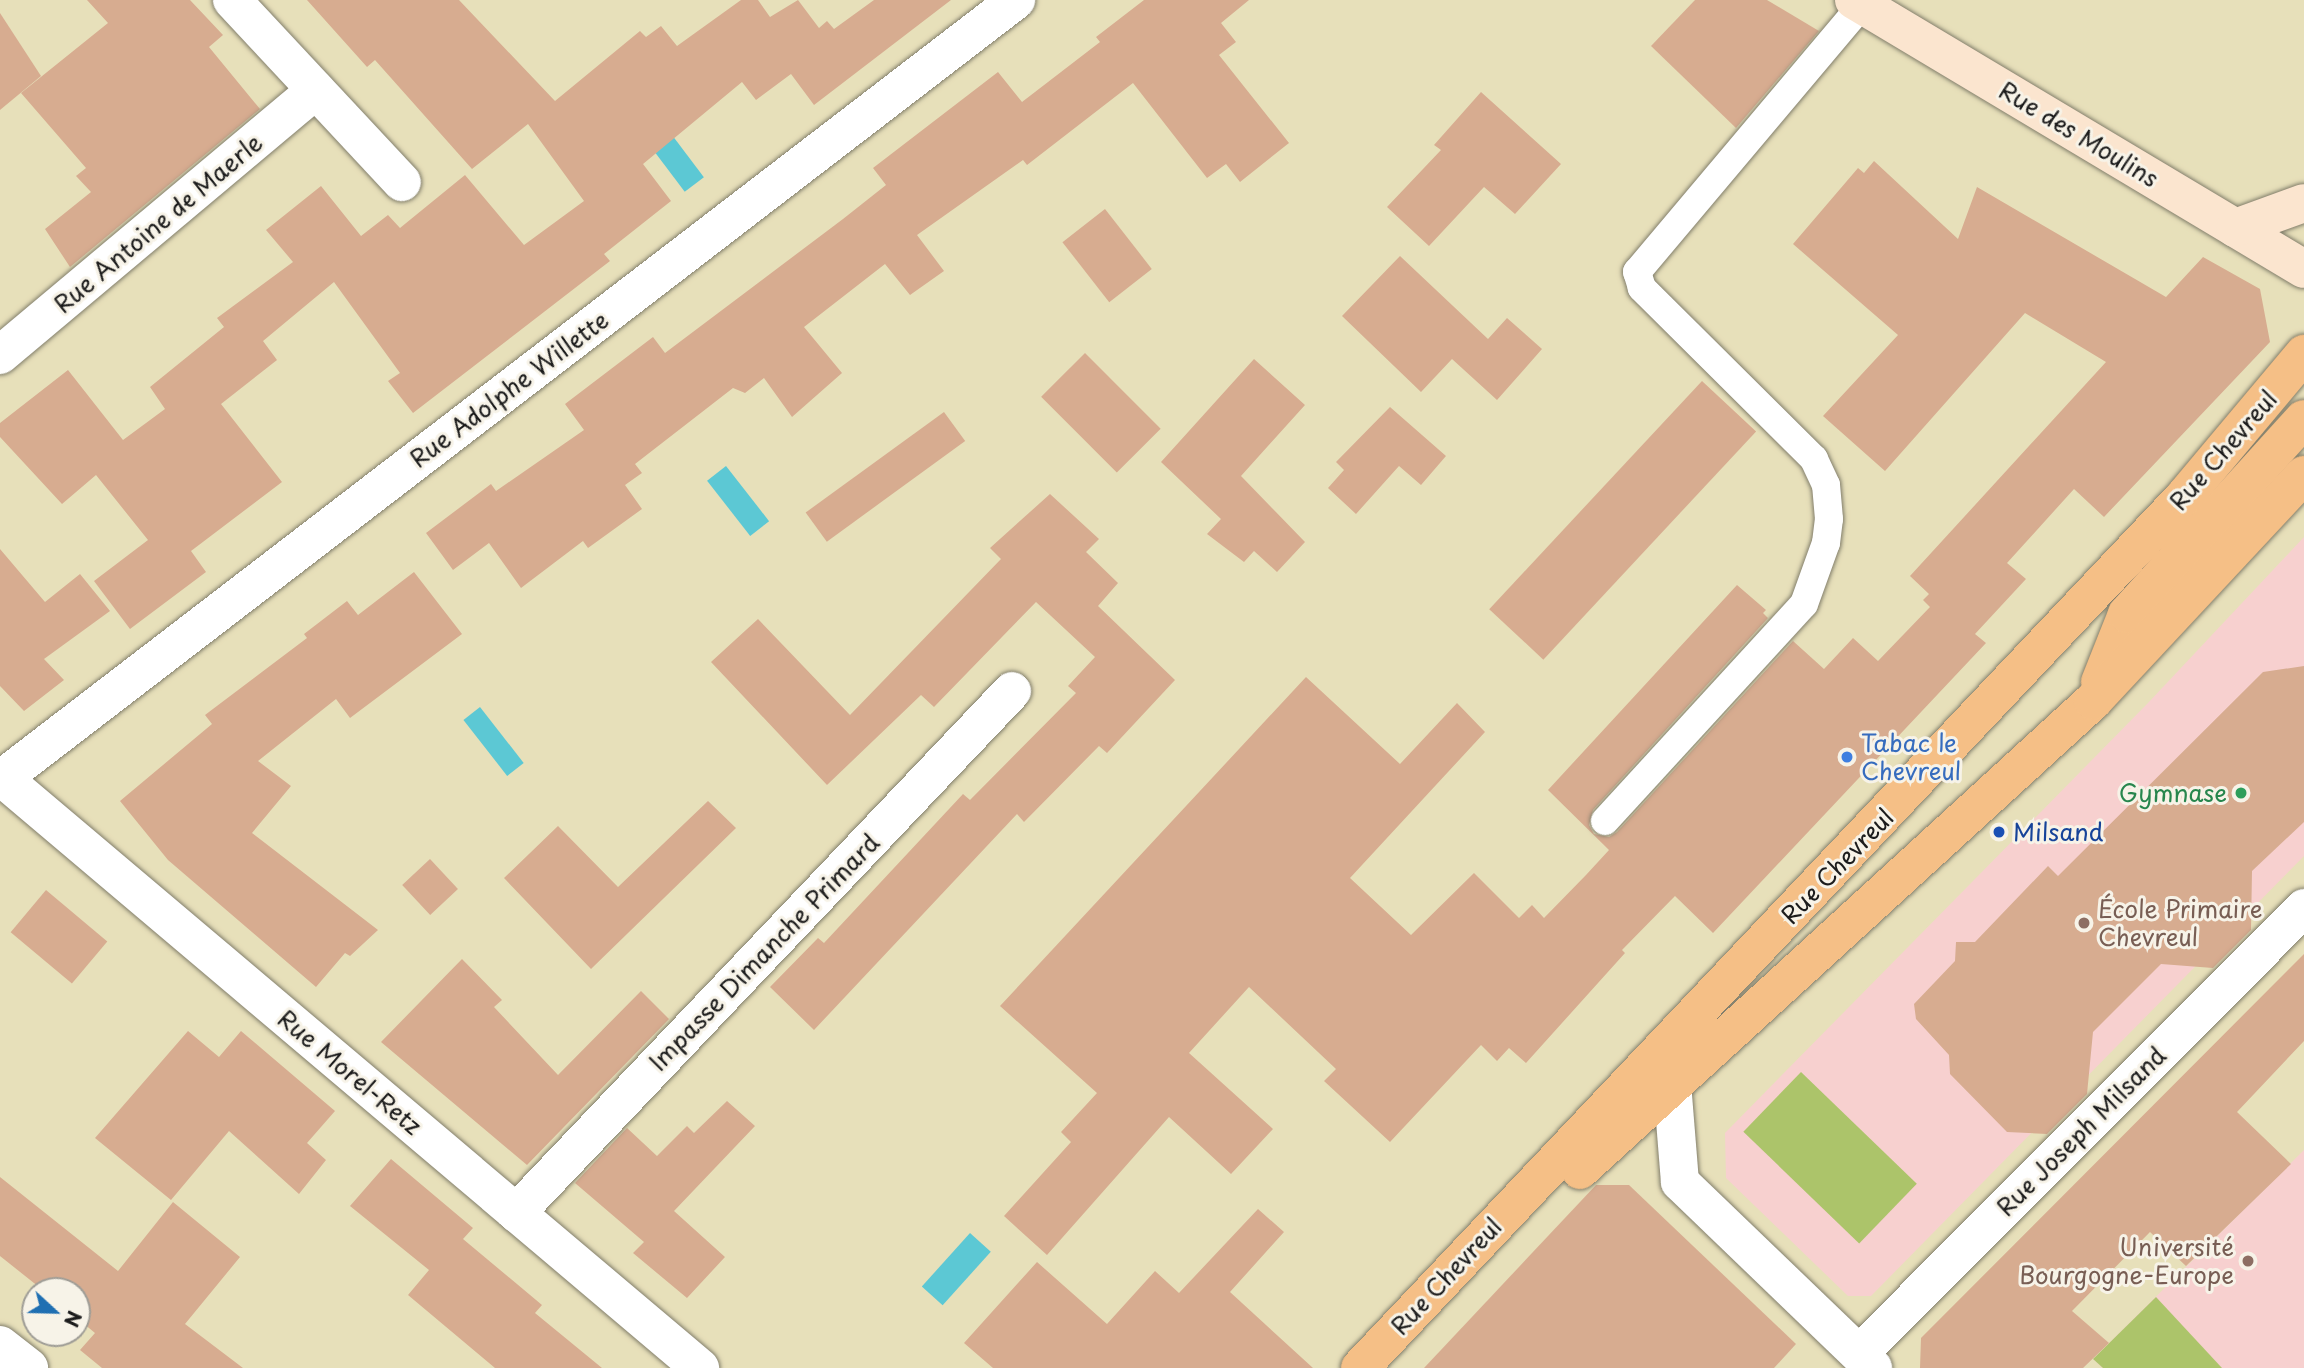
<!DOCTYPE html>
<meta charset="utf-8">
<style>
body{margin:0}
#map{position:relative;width:2304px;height:1368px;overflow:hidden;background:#e7e0ba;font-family:"Playpen Sans",sans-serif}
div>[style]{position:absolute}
.built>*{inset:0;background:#f7d0cf}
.green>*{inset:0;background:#acc46a;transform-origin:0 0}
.water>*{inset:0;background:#5cc8d4;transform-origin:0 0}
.building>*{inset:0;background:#d7ac90;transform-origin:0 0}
.roads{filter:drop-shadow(0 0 2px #827e6b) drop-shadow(0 0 2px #827e6b)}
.lane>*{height:28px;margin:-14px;padding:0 14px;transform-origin:14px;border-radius:14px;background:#fff}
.street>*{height:38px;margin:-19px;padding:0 19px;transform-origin:19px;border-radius:19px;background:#fff}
.secondary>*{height:38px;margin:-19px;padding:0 19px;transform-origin:19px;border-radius:19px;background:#fbe5cf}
.primary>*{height:38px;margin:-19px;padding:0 19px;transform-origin:19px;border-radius:19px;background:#f5bf86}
.dots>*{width:19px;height:19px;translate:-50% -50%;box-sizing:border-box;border:4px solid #f7f3e8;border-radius:50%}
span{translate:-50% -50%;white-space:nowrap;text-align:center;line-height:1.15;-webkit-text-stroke:6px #f7f3e8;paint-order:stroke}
.street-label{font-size:24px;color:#1c1c1c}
.shop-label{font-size:24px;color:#366cbe}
.left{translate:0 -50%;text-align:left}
.leisure-label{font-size:24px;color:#27864d}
.right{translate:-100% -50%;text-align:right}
.transit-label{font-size:24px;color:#164399}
.education-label{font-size:24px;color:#785e54}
.north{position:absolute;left:21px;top:1277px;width:70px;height:70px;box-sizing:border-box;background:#f7f3e8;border:2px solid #9f9d96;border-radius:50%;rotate:112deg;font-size:19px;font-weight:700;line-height:28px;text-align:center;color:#1c1c1c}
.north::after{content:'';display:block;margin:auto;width:24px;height:32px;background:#1f6fb2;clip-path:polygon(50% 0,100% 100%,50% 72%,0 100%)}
</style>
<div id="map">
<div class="built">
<i style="clip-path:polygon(2304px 537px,2304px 856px,1871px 1296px,1848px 1296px,1726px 1178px,1725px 1133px,2148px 703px)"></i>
<i style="clip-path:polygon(2304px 1150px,2304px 1368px,2103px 1368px,2093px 1359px)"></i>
</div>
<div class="green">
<i style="left:1801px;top:1072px;width:161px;height:83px;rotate:44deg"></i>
<i style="clip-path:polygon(2156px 1297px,2222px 1368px,2103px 1368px,2093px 1359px)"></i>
</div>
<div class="water">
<i style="left:672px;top:135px;width:53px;height:24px;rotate:53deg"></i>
<i style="left:726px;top:466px;width:70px;height:24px;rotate:52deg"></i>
<i style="left:480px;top:707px;width:71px;height:21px;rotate:52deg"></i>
<i style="left:970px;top:1233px;width:28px;height:72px;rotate:42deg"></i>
</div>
<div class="building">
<i style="clip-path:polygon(87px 0,190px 0,223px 35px,209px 47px,260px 109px,70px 267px,45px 229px,91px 192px,76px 176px,86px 168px,21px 93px,108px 23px)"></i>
<i style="clip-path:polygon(307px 0,459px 0,555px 101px,640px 31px,646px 37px,661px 26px,677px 46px,741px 0,758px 0,770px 17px,798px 0,819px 28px,827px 21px,834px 29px,874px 0,951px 0,814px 105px,791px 74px,756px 100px,742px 82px,643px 164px,671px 201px,604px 254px,610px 261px,413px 413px,388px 381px,400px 373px,334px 282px,263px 341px,277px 360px,221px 404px,282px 482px,191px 551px,206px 572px,130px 629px,94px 581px,148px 540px,96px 475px,62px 504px,0 437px,0 423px,68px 370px,123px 440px,165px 409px,150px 387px,224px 327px,217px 318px,293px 262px,266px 230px,321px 186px,361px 236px,388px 215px,400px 228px,465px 175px,524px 245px,584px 201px,528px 124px,472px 169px,375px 60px,367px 67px)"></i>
<i style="clip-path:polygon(1144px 0,1249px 0,1221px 23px,1236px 42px,1219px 55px,1289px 143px,1240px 182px,1226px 164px,1207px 178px,1133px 83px,1027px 165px,1023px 160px,917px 235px,944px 271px,910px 295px,885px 264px,804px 327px,842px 373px,792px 417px,764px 378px,745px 393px,733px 388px,635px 464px,642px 473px,625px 485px,642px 509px,588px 548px,583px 541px,521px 588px,489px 543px,453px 570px,426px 533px,491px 484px,496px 491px,584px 430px,565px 404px,653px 337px,665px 353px,843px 219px,886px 185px,873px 168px,998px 72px,1022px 102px,1100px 42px,1096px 37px)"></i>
<i style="clip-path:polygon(1695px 0,1767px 0,1819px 31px,1736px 128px,1651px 46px)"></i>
<i style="clip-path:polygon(0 13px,41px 76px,0 110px)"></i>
<i style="clip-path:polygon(1481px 92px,1561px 164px,1515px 214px,1484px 187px,1429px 246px,1387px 207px,1441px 150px,1434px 145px)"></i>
<i style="clip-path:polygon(1874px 161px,1958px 239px,1977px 187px,2166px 297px,2203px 257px,2260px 289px,2270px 342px,2104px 517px,2074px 489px,2007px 563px,2026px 579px,1975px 634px,1986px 643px,1713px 933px,1675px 896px,1622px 950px,1625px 953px,1526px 1063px,1509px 1048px,1497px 1061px,1481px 1045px,1390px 1142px,1324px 1081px,1336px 1069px,1249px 987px,1189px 1053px,1273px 1129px,1231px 1174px,1169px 1117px,1047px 1255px,1004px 1216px,1071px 1142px,1061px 1132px,1097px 1093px,1000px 1006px,1306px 677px,1400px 764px,1457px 703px,1485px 732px,1350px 878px,1411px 935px,1474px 873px,1519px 918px,1532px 905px,1544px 918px,1586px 875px,1609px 850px,1548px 790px,1737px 585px,1766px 610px,1763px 613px,1768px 618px,1593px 810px,1589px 825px,1594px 834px,1609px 837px,1617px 832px,1793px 641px,1824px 669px,1853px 638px,1878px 661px,1930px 607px,1923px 600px,1929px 594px,1910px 576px,2106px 362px,2025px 313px,1885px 471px,1823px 416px,1898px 335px,1793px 244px,1858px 168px,1864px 173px)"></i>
<i style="left:1105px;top:209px;width:76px;height:54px;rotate:52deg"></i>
<i style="clip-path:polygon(1400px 256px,1488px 339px,1507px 318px,1542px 349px,1497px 400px,1452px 359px,1421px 392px,1342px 316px)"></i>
<i style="left:1085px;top:353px;width:107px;height:62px;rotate:45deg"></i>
<i style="clip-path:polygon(1254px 359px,1305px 405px,1241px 476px,1305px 542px,1277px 572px,1254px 551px,1244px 562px,1207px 534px,1221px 519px,1161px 462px)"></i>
<i style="left:1702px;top:381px;width:74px;height:312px;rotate:43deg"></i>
<i style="clip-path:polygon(1390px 407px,1446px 456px,1421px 485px,1399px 466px,1356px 514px,1328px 488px,1344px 470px,1336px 462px)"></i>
<i style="left:944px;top:412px;width:36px;height:171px;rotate:54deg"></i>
<i style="clip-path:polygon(1050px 494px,1099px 539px,1086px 552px,1118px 583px,1098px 606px,1175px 680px,1107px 753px,1099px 746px,1024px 822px,1017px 814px,814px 1030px,770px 987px,818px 938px,824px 943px,963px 794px,970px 800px,1076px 693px,1068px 686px,1095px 657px,1036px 602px,934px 707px,921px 695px,827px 785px,711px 662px,758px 619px,850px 715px,1001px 559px,990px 548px)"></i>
<i style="clip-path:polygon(0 549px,45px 602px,80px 574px,110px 611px,44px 659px,64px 680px,24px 711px,0 686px)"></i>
<i style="clip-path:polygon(414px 572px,462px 634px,350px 718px,336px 699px,258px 761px,291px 786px,252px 833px,378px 930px,350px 956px,345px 953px,316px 987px,168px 860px,120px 801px,212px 724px,205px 715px,307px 638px,304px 634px,347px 601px,358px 615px)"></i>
<i style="clip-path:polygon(2304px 666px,2304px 822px,2252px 871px,2251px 930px,2213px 968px,2161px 964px,2093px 1032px,2087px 1094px,2047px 1134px,2007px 1132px,1950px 1074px,1949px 1055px,1916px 1019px,1914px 1004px,1955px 961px,1956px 942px,1975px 942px,2048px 866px,2058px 876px,2263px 672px)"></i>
<i style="clip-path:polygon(708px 801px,736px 828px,591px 969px,504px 878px,558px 826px,618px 887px)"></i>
<i style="left:430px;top:859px;width:41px;height:38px;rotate:47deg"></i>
<i style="left:46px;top:890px;width:80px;height:55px;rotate:40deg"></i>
<i style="clip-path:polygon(2304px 954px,2304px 1041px,2237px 1112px,2291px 1164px,2186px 1266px,2150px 1232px,2072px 1311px,2109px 1343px,2083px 1368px,1920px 1368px,1921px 1338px)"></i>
<i style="clip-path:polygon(462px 959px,502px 1000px,494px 1007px,558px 1075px,641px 991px,669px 1019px,527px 1165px,381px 1042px)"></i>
<i style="clip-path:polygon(188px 1031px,219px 1057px,241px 1031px,335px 1111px,307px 1143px,326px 1160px,299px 1194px,229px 1131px,171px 1200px,95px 1138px)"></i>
<i style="clip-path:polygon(727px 1101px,755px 1126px,674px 1211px,725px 1257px,687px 1298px,633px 1253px,644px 1242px,575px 1183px,627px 1128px,657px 1156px,687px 1126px,694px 1133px)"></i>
<i style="clip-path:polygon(391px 1159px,473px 1228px,463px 1239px,542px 1305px,535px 1313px,602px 1368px,495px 1368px,408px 1295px,429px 1270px,350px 1206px)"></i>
<i style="clip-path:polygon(0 1177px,118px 1271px,173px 1202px,240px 1257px,185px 1324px,243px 1368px,102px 1368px,80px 1350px,95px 1333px,77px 1318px,77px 1291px,44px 1291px,0 1256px)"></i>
<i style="clip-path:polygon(1596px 1185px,1629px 1185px,1796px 1344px,1774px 1368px,1424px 1368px)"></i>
<i style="clip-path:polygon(1258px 1209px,1284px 1232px,1230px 1292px,1313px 1368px,993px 1368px,964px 1343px,1037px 1262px,1107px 1324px,1155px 1271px,1179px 1293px)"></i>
</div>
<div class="roads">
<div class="lane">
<i style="left:1605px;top:821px;width:294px;rotate:-47.5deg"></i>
<i style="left:1804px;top:604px;width:65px;rotate:-70.2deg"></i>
<i style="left:1826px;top:543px;width:24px;rotate:-83deg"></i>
<i style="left:1829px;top:519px;width:34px;rotate:-95deg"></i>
<i style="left:1826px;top:485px;width:29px;rotate:-115deg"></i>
<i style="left:1814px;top:459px;width:243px;rotate:-135.2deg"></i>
<i style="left:1642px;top:288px;width:17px;rotate:-107deg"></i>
<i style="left:1637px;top:272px;width:349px;rotate:-49.9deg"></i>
</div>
<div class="street">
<i style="left:232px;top:0;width:249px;rotate:47deg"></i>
<i style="left:0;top:355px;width:412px;rotate:-40deg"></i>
<i style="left:0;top:776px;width:917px;rotate:40.22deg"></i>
<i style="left:0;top:780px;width:1281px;rotate:-37.51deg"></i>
<i style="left:1672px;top:1083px;width:99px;rotate:85.4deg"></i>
<i style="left:1680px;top:1182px;width:268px;rotate:43.9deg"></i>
<i style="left:516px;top:1213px;width:720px;rotate:-46.46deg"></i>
<i style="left:0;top:1345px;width:37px;rotate:38deg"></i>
<i style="left:1859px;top:1354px;width:630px;rotate:-45.06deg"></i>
</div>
<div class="secondary">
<i style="left:1854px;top:0;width:524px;rotate:30.87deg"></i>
<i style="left:2235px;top:228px;width:73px;rotate:-19.9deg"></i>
</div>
<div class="primary">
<i style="left:2100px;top:682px;width:73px;rotate:-68.3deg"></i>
<i style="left:2127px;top:614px;width:263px;rotate:-47.8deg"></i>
<i style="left:1580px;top:1170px;width:695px;rotate:-42.43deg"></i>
<i style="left:2093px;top:701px;width:309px;rotate:-47deg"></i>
<i style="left:1360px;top:1368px;width:1199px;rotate:-46.59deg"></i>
<i style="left:2184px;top:497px;width:187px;rotate:-50deg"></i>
</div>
</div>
<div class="dots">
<i style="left:1847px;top:757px;background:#3f7fe0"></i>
<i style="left:2241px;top:793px;background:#2e9e5b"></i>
<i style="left:1999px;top:832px;background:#1a4fb4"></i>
<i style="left:2084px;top:923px;background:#8d6e63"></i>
<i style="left:2248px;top:1261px;background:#8d6e63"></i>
</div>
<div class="street-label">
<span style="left:2079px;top:134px;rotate:31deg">Rue des Moulins</span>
<span style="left:158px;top:223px;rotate:-40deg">Rue Antoine de Maerle</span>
<span style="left:509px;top:389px;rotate:-37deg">Rue Adolphe Willette</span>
<span style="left:2223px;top:450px;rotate:-49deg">Rue Chevreul</span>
<span style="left:1837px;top:866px;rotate:-46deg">Rue Chevreul</span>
<span style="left:764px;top:952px;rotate:-46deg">Impasse Dimanche Primard</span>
<span style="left:350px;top:1072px;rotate:40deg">Rue Morel-Retz</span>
<span style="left:2081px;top:1131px;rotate:-45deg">Rue Joseph Milsand</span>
<span style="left:1446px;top:1276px;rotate:-47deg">Rue Chevreul</span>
</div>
<div class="shop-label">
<span class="left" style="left:1861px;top:757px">Tabac le<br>Chevreul</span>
</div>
<div class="leisure-label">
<span class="right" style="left:2227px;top:793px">Gymnase</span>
</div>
<div class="transit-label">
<span class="left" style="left:2013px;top:832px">Milsand</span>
</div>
<div class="education-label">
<span class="left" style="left:2098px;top:923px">École Primaire<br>Chevreul</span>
<span class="right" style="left:2234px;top:1261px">Université<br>Bourgogne-Europe</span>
</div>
<div class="north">N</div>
</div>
